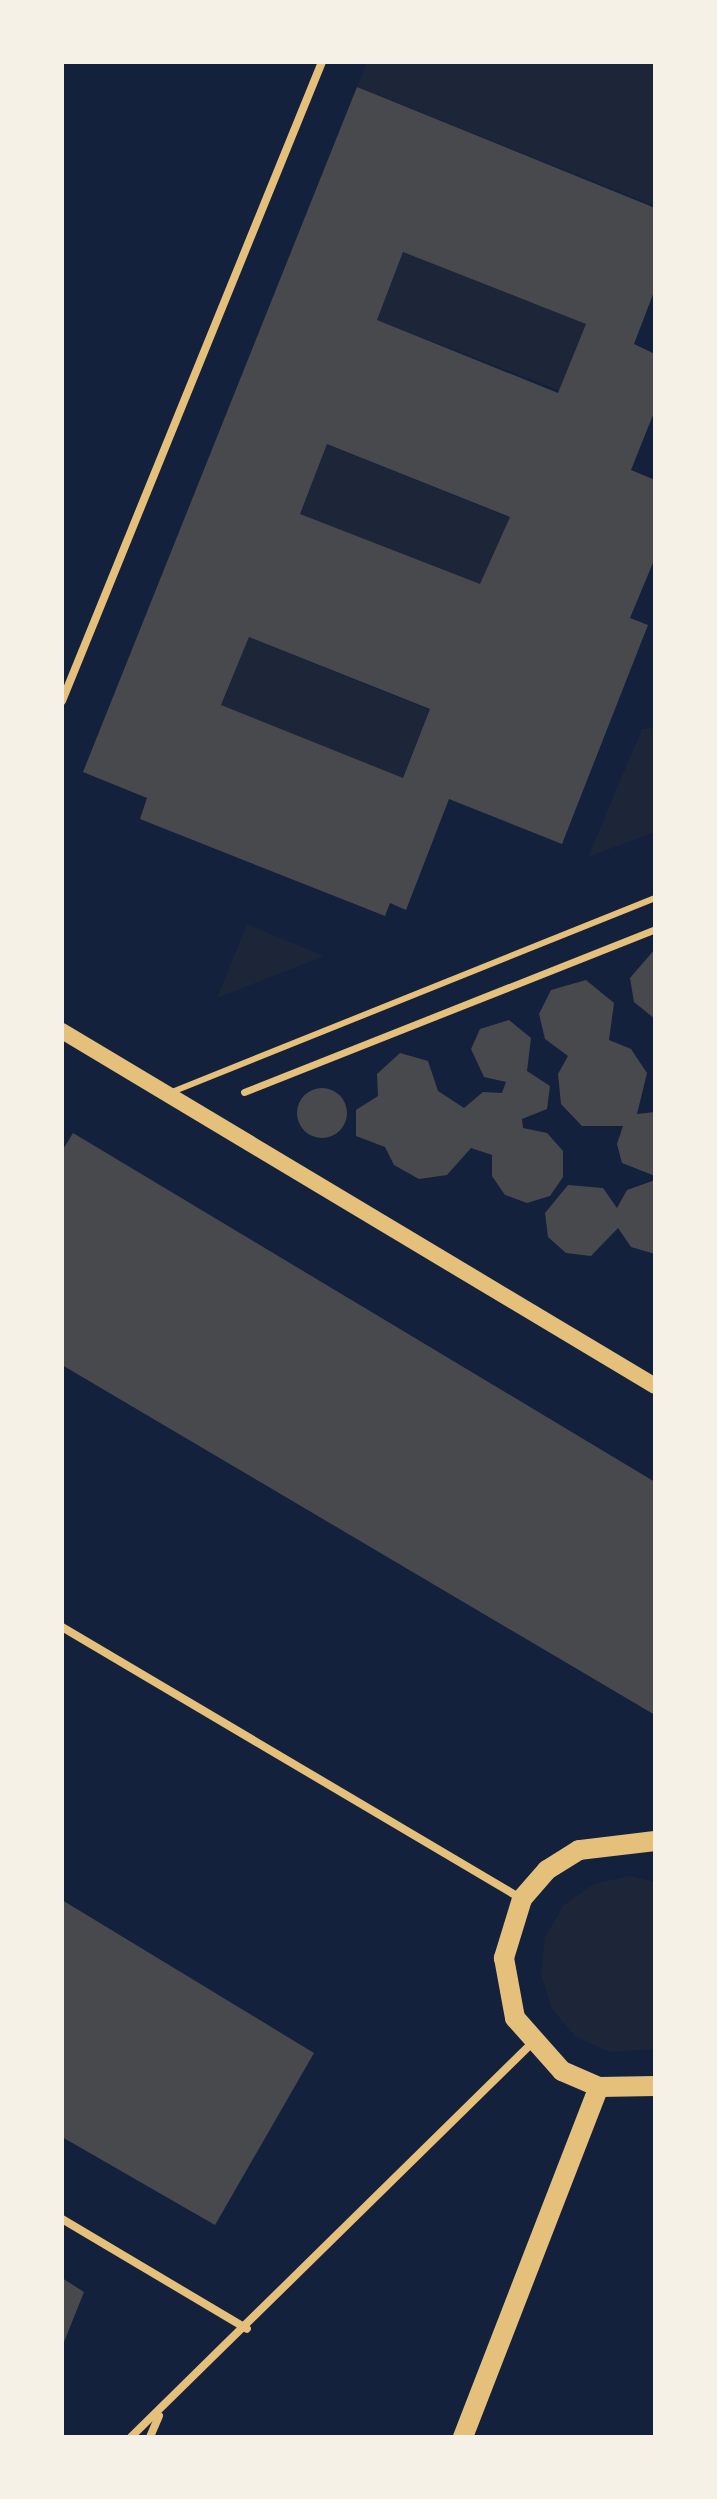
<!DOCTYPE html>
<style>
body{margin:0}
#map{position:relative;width:717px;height:2499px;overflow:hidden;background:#14213d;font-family:"Roboto Condensed",sans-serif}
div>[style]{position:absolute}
.green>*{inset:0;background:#1d2539;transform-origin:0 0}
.building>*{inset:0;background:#48494c}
.round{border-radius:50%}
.service>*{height:6px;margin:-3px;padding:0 3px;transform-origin:3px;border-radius:3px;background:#e5c07b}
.pedestrian>*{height:7px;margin:-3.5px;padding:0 3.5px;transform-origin:3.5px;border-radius:3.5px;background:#e5c07b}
.minor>*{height:8px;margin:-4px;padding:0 4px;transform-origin:4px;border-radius:4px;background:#e5c07b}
.secondary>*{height:16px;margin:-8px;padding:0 8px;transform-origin:8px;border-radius:8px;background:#e5c07b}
.primary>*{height:20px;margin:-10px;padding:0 10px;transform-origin:10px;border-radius:10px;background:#e5c07b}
span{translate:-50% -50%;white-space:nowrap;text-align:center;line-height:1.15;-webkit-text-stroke:8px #f6f1e7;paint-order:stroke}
.frame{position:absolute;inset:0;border:64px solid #f6f1e7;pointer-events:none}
</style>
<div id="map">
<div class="green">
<i style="clip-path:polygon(367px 62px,655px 62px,655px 206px,357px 87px)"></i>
<i style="left:403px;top:252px;width:197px;height:73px;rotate:21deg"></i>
<i style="left:327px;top:444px;width:197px;height:75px;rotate:22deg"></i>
<i style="left:249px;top:637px;width:195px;height:74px;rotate:22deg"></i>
<i style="clip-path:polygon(655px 728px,655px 832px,588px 857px,642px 729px)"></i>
<i style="clip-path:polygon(247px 924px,324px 956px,217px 998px)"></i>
<i style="clip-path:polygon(630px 1876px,655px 1882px,655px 2049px,610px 2052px,576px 2037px,552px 2009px,541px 1974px,545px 1937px,564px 1905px,594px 1884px)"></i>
</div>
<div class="building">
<i style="clip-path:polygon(evenodd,357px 87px,655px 208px,655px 289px,634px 344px,655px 354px,655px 410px,631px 470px,655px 480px,655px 558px,630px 618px,648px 625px,562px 844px,449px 799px,406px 910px,390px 903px,385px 916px,140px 819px,147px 798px,83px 772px,357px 87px,403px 252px,586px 324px,558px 393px,377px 320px,403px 252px,357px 87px,327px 444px,510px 517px,480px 584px,300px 514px,327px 444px,357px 87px,249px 637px,430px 709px,403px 778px,221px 705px,249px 637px)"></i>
<i style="clip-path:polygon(655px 949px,655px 1019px,634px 1002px,630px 978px)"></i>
<i style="clip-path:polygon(586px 980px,614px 1003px,609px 1040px,631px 1049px,647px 1073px,637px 1114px,655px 1112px,655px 1176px,622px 1163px,617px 1144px,623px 1126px,582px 1126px,561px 1104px,558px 1074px,568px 1056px,545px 1039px,539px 1014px,551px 990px)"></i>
<i style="clip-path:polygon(509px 1020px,531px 1038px,527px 1071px,550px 1086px,547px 1109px,522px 1119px,523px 1128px,547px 1133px,563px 1151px,563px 1177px,550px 1196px,527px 1203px,505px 1195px,492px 1176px,492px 1155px,471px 1148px,447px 1175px,419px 1179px,394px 1165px,385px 1147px,356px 1136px,356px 1110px,378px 1096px,377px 1074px,400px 1053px,428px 1061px,438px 1091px,464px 1108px,483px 1092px,502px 1093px,506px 1082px,484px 1077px,471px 1049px,480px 1029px)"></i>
<i class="round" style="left:297px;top:1088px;width:50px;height:50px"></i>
<i style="clip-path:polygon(73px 1133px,655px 1482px,655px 1715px,62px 1365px,62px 1151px)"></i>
<i style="clip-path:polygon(655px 1180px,655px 1254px,631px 1247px,618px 1228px,591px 1256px,566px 1253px,548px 1237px,545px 1213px,568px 1185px,603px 1188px,617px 1208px,627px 1190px)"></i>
<i style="clip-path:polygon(62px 1900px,314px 2053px,215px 2225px,62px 2137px)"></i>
<i style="clip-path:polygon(62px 2278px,84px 2292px,62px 2347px)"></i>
</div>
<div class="service">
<i style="left:172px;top:1092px;width:521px;rotate:-21.88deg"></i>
</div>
<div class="pedestrian">
<i style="left:244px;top:1092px;width:442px;rotate:-21.6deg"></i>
</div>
<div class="minor">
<i style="left:62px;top:701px;width:690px;rotate:-67.86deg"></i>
<i style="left:62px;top:1627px;width:534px;rotate:30.6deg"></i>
<i style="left:62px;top:2219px;width:215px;rotate:30.7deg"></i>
<i style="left:131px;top:2437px;width:561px;rotate:-44.49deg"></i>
<i style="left:150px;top:2437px;width:23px;rotate:-67deg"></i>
</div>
<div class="secondary">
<i style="left:62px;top:1031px;width:691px;rotate:30.91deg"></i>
</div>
<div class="primary">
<i style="left:655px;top:1841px;width:77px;rotate:173.2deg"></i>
<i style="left:579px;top:1850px;width:38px;rotate:148deg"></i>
<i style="left:547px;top:1870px;width:38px;rotate:131deg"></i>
<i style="left:522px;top:1899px;width:62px;rotate:107deg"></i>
<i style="left:504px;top:1958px;width:61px;rotate:79.6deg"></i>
<i style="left:515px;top:2018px;width:71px;rotate:48.4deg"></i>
<i style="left:562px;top:2071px;width:40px;rotate:23.4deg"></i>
<i style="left:599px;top:2087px;width:56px;rotate:-1deg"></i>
<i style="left:463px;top:2437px;width:375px;rotate:-68.8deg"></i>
</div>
<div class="frame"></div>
</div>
